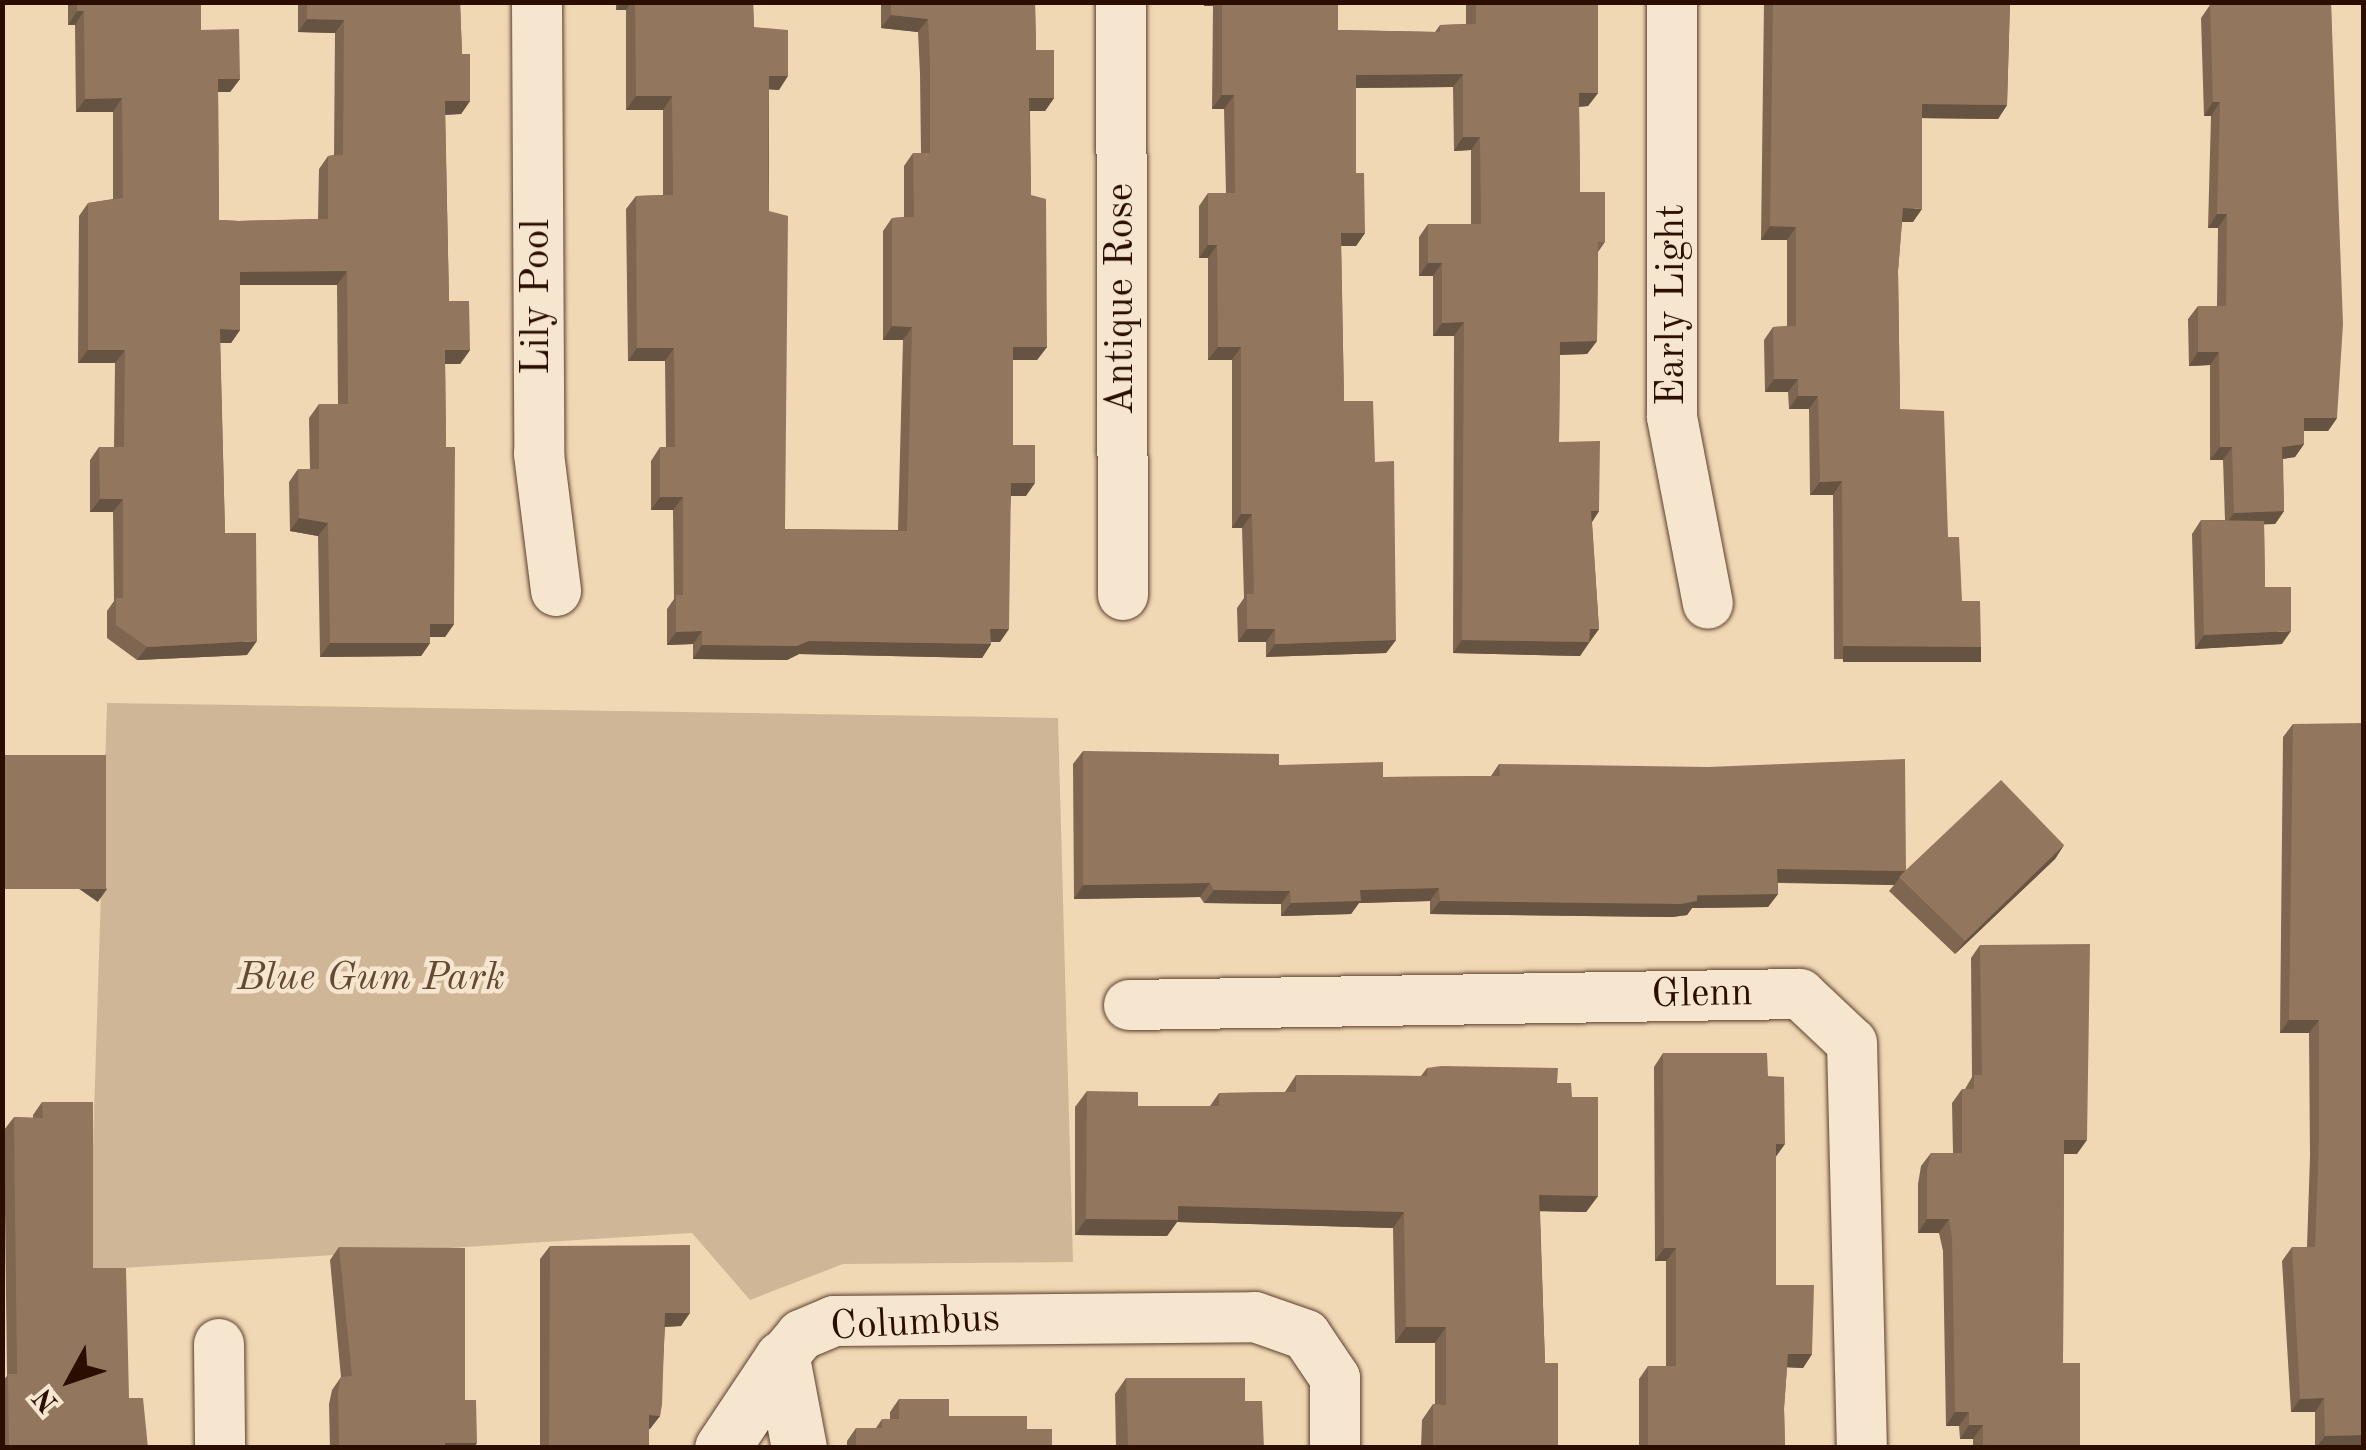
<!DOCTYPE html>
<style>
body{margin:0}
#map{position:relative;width:2366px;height:1450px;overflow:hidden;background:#f1d8b5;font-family:"Old Standard TT",serif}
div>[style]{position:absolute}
.green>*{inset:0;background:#cfb696}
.roads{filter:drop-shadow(0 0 2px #5c402d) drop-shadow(0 0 2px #5c402d)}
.street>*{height:50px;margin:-25px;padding:0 25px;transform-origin:25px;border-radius:25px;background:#f6e6cf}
.secondary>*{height:55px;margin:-27.5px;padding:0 27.5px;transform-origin:27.5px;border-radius:27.5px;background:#f6e6cf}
.wall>*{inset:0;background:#7e6651}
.shaded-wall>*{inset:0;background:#665342;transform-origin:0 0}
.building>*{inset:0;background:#92775e;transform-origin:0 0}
span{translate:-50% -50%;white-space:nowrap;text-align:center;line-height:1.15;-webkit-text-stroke:9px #f6e6cf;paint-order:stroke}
.street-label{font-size:40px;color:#2b0e00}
.park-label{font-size:40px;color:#644934;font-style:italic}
.frame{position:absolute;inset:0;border:5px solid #2b0e00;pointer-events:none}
.north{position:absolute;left:20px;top:1330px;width:100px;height:100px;-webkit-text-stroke:8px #f6e6cf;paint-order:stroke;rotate:230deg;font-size:28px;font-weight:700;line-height:40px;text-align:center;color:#2b0e00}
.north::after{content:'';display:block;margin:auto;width:35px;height:45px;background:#2b0e00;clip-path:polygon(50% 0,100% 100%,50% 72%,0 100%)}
</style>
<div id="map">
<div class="green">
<i style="clip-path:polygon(107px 703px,1058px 718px,1073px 1262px,843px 1264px,750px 1300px,692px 1233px,89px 1270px)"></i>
</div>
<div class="roads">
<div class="street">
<i style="left:537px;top:2px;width:452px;rotate:89.7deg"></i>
<i style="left:539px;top:454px;width:138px;rotate:82.9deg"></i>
<i style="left:1121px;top:2px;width:593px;rotate:89.81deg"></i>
<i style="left:1672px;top:2px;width:415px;rotate:90deg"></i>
<i style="left:1672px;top:417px;width:190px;rotate:79.1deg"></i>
<i style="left:1129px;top:1005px;width:671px;rotate:-0.94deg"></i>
<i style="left:1800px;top:994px;width:71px;rotate:43.3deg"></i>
<i style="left:1852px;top:1043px;width:405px;rotate:88.6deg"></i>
<i style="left:219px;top:1344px;width:104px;rotate:89.4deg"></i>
<i style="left:782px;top:1358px;width:30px;rotate:-50deg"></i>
<i style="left:801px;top:1335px;width:36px;rotate:-23deg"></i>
<i style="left:834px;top:1321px;width:421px;rotate:-0.5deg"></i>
<i style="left:1255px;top:1317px;width:54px;rotate:19.4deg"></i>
<i style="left:1306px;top:1335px;width:52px;rotate:56deg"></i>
<i style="left:1335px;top:1378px;width:70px;rotate:90deg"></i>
</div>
<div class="secondary">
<i style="left:782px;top:1358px;width:92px;rotate:79.3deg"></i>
<i style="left:722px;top:1448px;width:108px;rotate:-56.3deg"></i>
</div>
</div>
<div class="wall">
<i style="clip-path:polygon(68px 2px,201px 2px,201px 30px,240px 79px,230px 92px,218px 92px,219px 220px,239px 221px,318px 219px,319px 169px,328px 156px,334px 155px,335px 33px,298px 32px,298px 2px,460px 2px,462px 54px,470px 101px,461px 114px,445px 115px,449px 301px,470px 350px,460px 364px,445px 364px,446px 447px,454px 624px,445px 637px,430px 637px,430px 643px,421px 656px,320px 657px,318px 536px,290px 531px,289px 482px,298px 469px,310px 469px,309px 418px,319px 404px,338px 404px,337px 285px,240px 285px,240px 330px,231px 343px,220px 343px,225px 533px,247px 655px,137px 660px,107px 638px,107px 611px,114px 601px,113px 512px,90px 512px,90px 460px,99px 447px,114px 447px,115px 363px,78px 363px,79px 216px,88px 203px,113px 199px,113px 112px,76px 112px,75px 25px,68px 25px)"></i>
<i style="clip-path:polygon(616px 2px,753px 2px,754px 27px,779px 90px,769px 89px,769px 211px,785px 529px,898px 530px,903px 340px,883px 340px,883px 231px,892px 218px,904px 217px,904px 166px,913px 153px,921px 153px,920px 74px,918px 32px,881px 28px,881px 2px,1035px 2px,1036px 50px,1054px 98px,1045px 111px,1030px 111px,1031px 195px,1047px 347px,1037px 360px,1013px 360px,1013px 445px,1026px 496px,1011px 496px,1000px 642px,991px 642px,991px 644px,982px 658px,799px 654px,787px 660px,693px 659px,693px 644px,667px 645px,667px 609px,674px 599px,673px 510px,651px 510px,651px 461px,660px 447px,666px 447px,665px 361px,628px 361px,626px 209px,636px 196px,663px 195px,663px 110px,626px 110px,626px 10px,616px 10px)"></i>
<i style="clip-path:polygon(1204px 2px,1338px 2px,1338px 30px,1435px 32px,1440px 25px,1466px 24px,1466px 2px,1598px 2px,1598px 93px,1588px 106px,1579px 107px,1580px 192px,1605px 242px,1598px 252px,1597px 341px,1587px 354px,1560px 355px,1559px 442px,1599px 511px,1592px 522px,1599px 629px,1580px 656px,1453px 653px,1454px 336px,1433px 336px,1433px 276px,1419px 276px,1419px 237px,1428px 224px,1471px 224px,1471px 150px,1454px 151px,1453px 87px,1356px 88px,1356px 173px,1365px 233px,1356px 246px,1341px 246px,1344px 401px,1375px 462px,1396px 640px,1386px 653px,1266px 657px,1266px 642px,1238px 642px,1237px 608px,1244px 598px,1242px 528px,1232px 528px,1232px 360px,1208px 360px,1208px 258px,1199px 258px,1199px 206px,1208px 193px,1226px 193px,1224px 109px,1212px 109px,1213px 6px,1204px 6px)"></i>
<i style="clip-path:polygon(1764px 2px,1926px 4px,1926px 2px,2010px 2px,2007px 105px,1998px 119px,1922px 118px,1913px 222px,1902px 222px,1898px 271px,1900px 409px,1948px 537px,1962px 601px,1981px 647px,1972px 660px,1834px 659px,1833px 495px,1810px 495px,1809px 409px,1789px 409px,1788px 392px,1765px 392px,1764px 340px,1773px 327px,1787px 326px,1787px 240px,1761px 240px)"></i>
<i style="clip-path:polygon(2216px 2px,2331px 2px,2337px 418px,2328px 431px,2304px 431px,2304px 444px,2295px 457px,2283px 459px,2284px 511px,2275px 524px,2264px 524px,2265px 587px,2282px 644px,2195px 649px,2192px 534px,2201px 520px,2225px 520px,2223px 460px,2210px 460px,2210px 365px,2189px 366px,2188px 319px,2198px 306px,2217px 306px,2218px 228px,2208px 228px,2211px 116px,2204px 116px,2201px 18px,2210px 5px,2216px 4px)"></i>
<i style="clip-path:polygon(2293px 724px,2364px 1448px,2315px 1448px,2315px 1412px,2291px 1412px,2282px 1261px,2292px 1247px,2307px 1247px,2310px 1156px,2309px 1033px,2280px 1033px,2283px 737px)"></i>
<i style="clip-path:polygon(1083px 751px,1279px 765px,1383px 777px,1491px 776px,1499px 764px,1906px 870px,2064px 845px,2055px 859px,1955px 954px,1889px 891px,1894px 885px,1778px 883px,1778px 894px,1768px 907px,1692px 908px,1687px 915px,1672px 917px,1430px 914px,1430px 901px,1359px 903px,1351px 914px,1281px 916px,1281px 904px,1204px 903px,1200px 897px,1074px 899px,1073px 764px)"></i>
<i style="clip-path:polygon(1980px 945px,2077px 1154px,2064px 1154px,2063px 1363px,2080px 1448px,1973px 1448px,1973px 1439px,1960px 1439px,1959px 1426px,1946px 1426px,1943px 1251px,1939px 1233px,1918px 1233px,1918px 1184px,1921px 1166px,1931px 1153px,1953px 1153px,1952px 1103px,1962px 1089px,1965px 1089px,1972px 1077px,1971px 958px)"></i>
<i style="clip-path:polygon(1663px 1053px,1768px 1076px,1776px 1156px,1776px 1285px,1812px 1354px,1803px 1368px,1787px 1367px,1784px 1408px,1785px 1448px,1639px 1448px,1639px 1379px,1648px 1366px,1666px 1366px,1666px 1261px,1655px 1261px,1654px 1067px)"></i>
<i style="clip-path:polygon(1427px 1068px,1557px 1083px,1572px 1097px,1598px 1196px,1586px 1212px,1540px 1211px,1545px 1363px,1558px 1448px,1421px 1448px,1422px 1420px,1433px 1404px,1435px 1404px,1435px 1343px,1395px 1343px,1393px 1228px,1177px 1222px,1167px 1236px,1075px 1235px,1075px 1107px,1087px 1091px,1138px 1106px,1210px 1106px,1219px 1093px,1285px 1092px,1296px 1075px,1421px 1076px)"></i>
<i style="clip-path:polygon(42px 1102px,93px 1268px,129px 1398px,148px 1448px,2px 1448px,2px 1382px,7px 1376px,4px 1130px,14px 1117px,33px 1118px,33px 1115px)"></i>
<i style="clip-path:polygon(550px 1246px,681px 1326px,665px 1327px,660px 1416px,649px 1429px,649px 1448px,540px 1448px,540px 1259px)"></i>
<i style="clip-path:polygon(339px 1247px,465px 1400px,474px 1448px,330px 1448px,329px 1404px,332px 1390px,341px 1377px,330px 1260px)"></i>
<i style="clip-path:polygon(1126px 1378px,1245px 1401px,1264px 1448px,1116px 1448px,1115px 1394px)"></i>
<i style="clip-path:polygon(899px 1399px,949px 1416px,1027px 1429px,1052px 1448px,847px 1448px,847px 1441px,856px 1428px,876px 1428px,882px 1419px,890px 1419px,890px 1412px)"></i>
</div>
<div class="shaded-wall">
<i style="clip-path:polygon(621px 2px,631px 2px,626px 10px,616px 10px)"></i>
<i style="clip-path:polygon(1207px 2px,1216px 2px,1213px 6px,1204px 6px)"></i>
<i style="clip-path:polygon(77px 11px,84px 11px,75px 25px,68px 25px)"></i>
<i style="clip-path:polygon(891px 15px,928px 19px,918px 32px,881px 28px)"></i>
<i style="clip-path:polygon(307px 19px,344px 20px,335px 33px,298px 32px)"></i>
<i style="clip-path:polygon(1463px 74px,1453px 87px,1346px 88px,1356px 75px)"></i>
<i style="clip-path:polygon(769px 76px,788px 76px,779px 90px,760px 89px)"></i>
<i style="clip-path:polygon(218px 79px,240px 79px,230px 92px,209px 92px)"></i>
<i style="clip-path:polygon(1579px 93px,1598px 93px,1588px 106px,1570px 107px)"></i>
<i style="clip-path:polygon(1222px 95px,1234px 95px,1224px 109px,1212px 109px)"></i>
<i style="clip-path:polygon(636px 96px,672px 96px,663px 110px,626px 110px)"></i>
<i style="clip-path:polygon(122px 98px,113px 112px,76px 112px,85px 99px)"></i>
<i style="clip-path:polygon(1029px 98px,1054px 98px,1045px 111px,1020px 111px)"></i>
<i style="clip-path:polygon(445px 101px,470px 101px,461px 114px,436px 115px)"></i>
<i style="clip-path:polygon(2213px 102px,2220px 102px,2211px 116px,2204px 116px)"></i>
<i style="clip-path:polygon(1922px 104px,2007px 105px,1998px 119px,1913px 118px)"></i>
<i style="clip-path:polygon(1463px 137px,1480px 137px,1471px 150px,1454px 151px)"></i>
<i style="clip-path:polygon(1903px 208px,1922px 209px,1913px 222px,1894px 222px)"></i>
<i style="clip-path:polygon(2217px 214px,2227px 214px,2218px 228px,2208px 228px)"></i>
<i style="clip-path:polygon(1770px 226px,1796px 227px,1787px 240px,1761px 240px)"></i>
<i style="clip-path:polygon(1341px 233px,1365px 233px,1356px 246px,1332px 246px)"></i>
<i style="clip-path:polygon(1208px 245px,1217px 245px,1208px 258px,1199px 258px)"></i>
<i style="clip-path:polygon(1428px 263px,1442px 263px,1433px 276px,1419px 276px)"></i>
<i style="clip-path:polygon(347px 271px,337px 285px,230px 285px,240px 272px)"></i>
<i style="clip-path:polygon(1464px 322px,1454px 336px,1433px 336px,1442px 323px)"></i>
<i style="clip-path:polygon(892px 326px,912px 327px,903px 340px,883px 340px)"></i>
<i style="clip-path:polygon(220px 329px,240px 330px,231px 343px,211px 343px)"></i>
<i style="clip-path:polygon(1597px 341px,1587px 354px,1550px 355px,1560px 342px)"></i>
<i style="clip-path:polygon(1013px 347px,1047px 347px,1037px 360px,1004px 360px)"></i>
<i style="clip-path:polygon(1218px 347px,1241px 347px,1232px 360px,1208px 360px)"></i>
<i style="clip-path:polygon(637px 348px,674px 348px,665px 361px,628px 361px)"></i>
<i style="clip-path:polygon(88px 350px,125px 350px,115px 363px,78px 363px)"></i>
<i style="clip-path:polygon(445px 350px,470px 350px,460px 364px,435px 364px)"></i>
<i style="clip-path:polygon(2198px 352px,2219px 352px,2210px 365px,2189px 366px)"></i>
<i style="clip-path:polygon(1774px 379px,1798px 379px,1788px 392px,1765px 392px)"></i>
<i style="clip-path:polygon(1798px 396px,1818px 396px,1809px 409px,1789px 409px)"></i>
<i style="clip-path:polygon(2304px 418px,2337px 418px,2328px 431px,2295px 431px)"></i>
<i style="clip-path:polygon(2304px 444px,2295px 457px,2273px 460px,2282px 447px)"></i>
<i style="clip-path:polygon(2220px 447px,2232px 447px,2223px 460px,2210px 460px)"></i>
<i style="clip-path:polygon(1842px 481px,1833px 495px,1810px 495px,1820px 482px)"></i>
<i style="clip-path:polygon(1011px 483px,1035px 483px,1026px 496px,1002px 496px)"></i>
<i style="clip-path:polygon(660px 497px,683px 497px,673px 510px,651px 510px)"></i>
<i style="clip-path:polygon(100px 499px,123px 499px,113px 512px,90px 512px)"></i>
<i style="clip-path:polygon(1591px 511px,1599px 511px,1590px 525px)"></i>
<i style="clip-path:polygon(2284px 511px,2275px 524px,2225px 526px,2234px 513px)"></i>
<i style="clip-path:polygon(1241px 514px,1252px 514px,1242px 528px,1232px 528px)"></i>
<i style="clip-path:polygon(299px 518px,328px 523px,318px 536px,290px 531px)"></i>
<i style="clip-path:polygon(430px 624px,454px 624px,445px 637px,421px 637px)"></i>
<i style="clip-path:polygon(990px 629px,1009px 629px,1000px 642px,981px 642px)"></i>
<i style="clip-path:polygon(1247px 629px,1275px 629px,1266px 642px,1238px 642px)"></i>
<i style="clip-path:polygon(1590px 629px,1599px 629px,1589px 642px)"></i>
<i style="clip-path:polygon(702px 631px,693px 644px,667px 645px,676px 632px)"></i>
<i style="clip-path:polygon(2291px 631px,2282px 644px,2195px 649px,2204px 635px)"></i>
<i style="clip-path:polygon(1396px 640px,1386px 653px,1266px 657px,1275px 644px)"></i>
<i style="clip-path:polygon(1462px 640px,1589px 642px,1580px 656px,1453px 653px)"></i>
<i style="clip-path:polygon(257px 641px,247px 655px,137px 660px,147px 647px)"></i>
<i style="clip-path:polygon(809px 641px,991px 644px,982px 658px,799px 654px,787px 660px,693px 659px,702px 645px)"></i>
<i style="clip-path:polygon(330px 643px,430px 643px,421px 656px,320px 657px)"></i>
<i style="left:1843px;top:646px;width:138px;height:16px"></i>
<i style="clip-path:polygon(2064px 845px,2055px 859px,1955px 954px,1965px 941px)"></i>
<i style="clip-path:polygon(1777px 869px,1905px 871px,1894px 885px,1768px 882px)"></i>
<i style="clip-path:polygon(1210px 883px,1200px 897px,1074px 899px,1083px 885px)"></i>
<i style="clip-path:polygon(1439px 888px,1430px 901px,1359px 903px,1351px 914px,1281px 916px,1291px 903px,1360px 890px)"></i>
<i style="left:107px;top:889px;width:16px;height:105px;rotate:125deg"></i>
<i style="clip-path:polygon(1214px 890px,1290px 891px,1281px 904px,1204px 903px)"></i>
<i style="clip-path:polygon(1778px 894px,1768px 907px,1692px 908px,1687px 915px,1672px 917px,1430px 914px,1440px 901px)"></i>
<i style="clip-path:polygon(2289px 1020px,2319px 1020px,2309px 1033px,2280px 1033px)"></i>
<i style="clip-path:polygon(2064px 1140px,2087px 1140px,2077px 1154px,2055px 1154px)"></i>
<i style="clip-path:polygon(1776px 1144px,1785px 1144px,1775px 1158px)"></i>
<i style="clip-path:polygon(1539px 1195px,1598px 1196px,1586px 1212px,1528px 1211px)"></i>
<i style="clip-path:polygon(1178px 1206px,1404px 1212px,1393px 1228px,1177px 1222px,1167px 1236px,1075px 1235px,1086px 1219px)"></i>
<i style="clip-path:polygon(1927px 1219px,1949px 1219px,1939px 1233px,1918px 1233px)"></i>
<i style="clip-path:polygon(1664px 1248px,1676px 1248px,1666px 1261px,1655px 1261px)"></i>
<i style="clip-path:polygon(665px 1313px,690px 1313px,681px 1326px,656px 1327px)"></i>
<i style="clip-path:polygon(1406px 1327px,1446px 1327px,1435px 1343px,1395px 1343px)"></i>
<i style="clip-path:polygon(1788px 1354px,1812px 1354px,1803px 1368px,1779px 1367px)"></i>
<i style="clip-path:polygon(2324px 1398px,2315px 1412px,2291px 1412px,2300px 1399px)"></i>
<i style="clip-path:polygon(1955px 1412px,1969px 1412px,1959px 1426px,1946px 1426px)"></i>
<i style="clip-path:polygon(649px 1415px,660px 1416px,650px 1429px,639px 1429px)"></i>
<i style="clip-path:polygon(1969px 1425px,1983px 1425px,1973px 1439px,1960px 1439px)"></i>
<i style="clip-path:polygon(2364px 1435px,2364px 1448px,2316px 1448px,2325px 1436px)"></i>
<i style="clip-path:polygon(445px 1443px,477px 1443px,474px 1448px,442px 1448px)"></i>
</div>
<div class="building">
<i style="clip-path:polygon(77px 2px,201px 2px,201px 30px,239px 29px,240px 79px,218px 79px,219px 220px,239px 221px,328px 219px,328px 156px,343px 155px,344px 20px,307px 19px,307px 2px,460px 2px,462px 54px,470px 54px,470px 101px,445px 101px,449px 301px,469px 301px,470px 350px,445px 350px,446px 447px,455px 447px,454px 624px,430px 624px,430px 643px,330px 643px,328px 523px,299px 518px,298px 469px,319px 469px,319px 404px,348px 404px,347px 271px,240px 272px,240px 330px,220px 329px,225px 533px,256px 533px,257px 641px,147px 647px,116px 625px,116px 598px,123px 598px,123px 499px,100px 499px,99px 447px,124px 447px,125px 350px,88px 350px,88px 203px,123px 198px,122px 98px,85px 99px,84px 11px,77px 11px)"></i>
<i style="clip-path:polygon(635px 2px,753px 2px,754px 27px,788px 30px,788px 76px,769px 76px,768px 164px,769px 211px,788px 216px,785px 529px,907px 531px,912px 327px,892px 326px,892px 218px,914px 217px,913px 153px,930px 153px,930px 60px,928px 19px,891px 15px,891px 2px,1035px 2px,1036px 50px,1054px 50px,1054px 98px,1029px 98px,1031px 195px,1046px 199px,1047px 347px,1013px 347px,1013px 445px,1035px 445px,1035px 483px,1011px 483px,1009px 629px,990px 629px,991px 644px,809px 641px,797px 646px,702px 645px,702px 631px,676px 632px,676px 595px,683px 595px,683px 497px,660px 497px,660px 447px,675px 447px,674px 348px,637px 348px,636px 196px,673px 195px,672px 96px,636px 96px)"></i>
<i style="clip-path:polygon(1222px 2px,1338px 2px,1338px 30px,1440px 32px,1440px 25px,1476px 24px,1476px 2px,1598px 2px,1598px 93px,1579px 93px,1580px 192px,1605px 192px,1605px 242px,1598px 242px,1597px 341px,1560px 342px,1559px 442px,1600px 441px,1599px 511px,1591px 511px,1599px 629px,1590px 629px,1589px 642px,1462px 640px,1464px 322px,1442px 323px,1442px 263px,1428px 263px,1428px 224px,1481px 224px,1480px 137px,1463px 137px,1463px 74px,1356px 75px,1356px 173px,1364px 173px,1365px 233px,1341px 233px,1344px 401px,1373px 401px,1375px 462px,1394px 461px,1396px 640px,1275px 644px,1275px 629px,1247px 629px,1247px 594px,1254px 594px,1252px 514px,1241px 514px,1241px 347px,1218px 347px,1217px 245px,1208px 245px,1208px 193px,1235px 193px,1234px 95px,1222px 95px)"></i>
<i style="clip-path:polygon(1773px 2px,1935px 4px,1935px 2px,2010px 2px,2007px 105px,1922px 104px,1922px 209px,1903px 208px,1898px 271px,1900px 409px,1944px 411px,1948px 537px,1959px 537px,1962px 601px,1980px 601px,1981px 647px,1843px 646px,1842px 481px,1820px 482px,1818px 396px,1798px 396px,1798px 379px,1774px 379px,1773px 327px,1796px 326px,1796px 227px,1770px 226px)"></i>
<i style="clip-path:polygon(2226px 2px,2331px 2px,2343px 324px,2337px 418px,2304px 418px,2304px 444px,2282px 447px,2284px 511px,2234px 513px,2232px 447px,2220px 447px,2219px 352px,2198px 352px,2198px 306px,2226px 306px,2227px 214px,2217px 214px,2220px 102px,2213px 102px,2210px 5px,2226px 4px)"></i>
<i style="clip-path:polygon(2201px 520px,2264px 521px,2265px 587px,2291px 587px,2291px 631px,2204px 635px)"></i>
<i style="clip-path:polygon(2364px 723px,2364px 1435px,2325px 1436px,2324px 1398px,2300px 1399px,2292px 1247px,2315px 1247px,2319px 1142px,2319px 1020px,2289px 1020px,2293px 724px)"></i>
<i style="clip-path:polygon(1083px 751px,1279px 754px,1279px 765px,1383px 762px,1383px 777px,1500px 776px,1499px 764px,1708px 767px,1905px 759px,1906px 870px,2001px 780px,2064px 845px,1965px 941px,1899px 877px,1905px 871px,1777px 869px,1778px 894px,1697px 895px,1697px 901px,1681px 904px,1440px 901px,1439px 888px,1360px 890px,1361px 901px,1291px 903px,1290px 891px,1214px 890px,1210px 883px,1083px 885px)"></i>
<i style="left:106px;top:755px;width:134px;height:104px;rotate:90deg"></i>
<i style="clip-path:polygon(2090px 944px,2087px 1140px,2064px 1140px,2063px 1363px,2080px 1363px,2080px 1448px,1983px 1448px,1983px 1425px,1969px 1425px,1969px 1412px,1955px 1412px,1952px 1238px,1949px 1219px,1927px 1219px,1927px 1170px,1931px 1153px,1962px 1153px,1962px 1089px,1974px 1089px,1974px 1075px,1982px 1075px,1980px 945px)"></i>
<i style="clip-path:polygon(1663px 1053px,1767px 1053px,1768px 1076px,1784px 1077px,1785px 1144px,1776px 1144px,1776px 1285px,1814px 1285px,1812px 1354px,1788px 1354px,1784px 1408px,1785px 1448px,1648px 1448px,1648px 1366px,1676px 1366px,1676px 1248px,1664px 1248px)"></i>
<i style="clip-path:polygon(1441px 1066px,1558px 1068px,1557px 1083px,1571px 1083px,1572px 1097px,1598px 1097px,1598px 1196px,1539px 1195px,1545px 1363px,1558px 1363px,1558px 1448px,1433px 1448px,1433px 1404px,1446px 1405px,1446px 1327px,1406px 1327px,1404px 1212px,1178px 1206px,1178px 1220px,1086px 1219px,1087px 1091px,1138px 1092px,1138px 1106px,1219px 1106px,1219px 1093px,1296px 1092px,1296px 1075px,1427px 1076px,1427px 1068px)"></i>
<i style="clip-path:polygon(42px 1102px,93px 1102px,93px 1268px,126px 1268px,129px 1398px,143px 1398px,148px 1448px,9px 1448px,8px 1374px,17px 1374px,14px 1117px,43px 1118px)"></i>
<i style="clip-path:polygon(690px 1245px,690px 1313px,665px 1313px,662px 1405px,660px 1416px,649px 1415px,649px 1448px,549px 1448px,550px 1246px)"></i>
<i style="clip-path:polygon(339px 1247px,465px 1248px,465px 1400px,476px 1400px,477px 1443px,445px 1443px,445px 1448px,339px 1448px,338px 1391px,341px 1377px,352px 1376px)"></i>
<i style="clip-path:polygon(1126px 1378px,1245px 1378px,1245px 1401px,1262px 1401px,1264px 1448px,1128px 1448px)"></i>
<i style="clip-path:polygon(899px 1399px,949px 1399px,949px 1416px,1027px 1416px,1027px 1429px,1052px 1429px,1052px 1448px,856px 1448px,856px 1428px,882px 1428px,882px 1419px,899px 1419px)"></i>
</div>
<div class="street-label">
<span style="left:538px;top:297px;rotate:-90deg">Lily Pool</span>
<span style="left:1122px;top:299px;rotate:-90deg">Antique Rose</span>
<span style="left:1673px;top:305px;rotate:-90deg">Early Light</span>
<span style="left:1702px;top:995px;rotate:-1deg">Glenn</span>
<span style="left:915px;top:1324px;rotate:-3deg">Columbus</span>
</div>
<div class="park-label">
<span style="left:371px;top:979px">Blue Gum Park</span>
</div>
<div class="frame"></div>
<div class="north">N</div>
</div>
